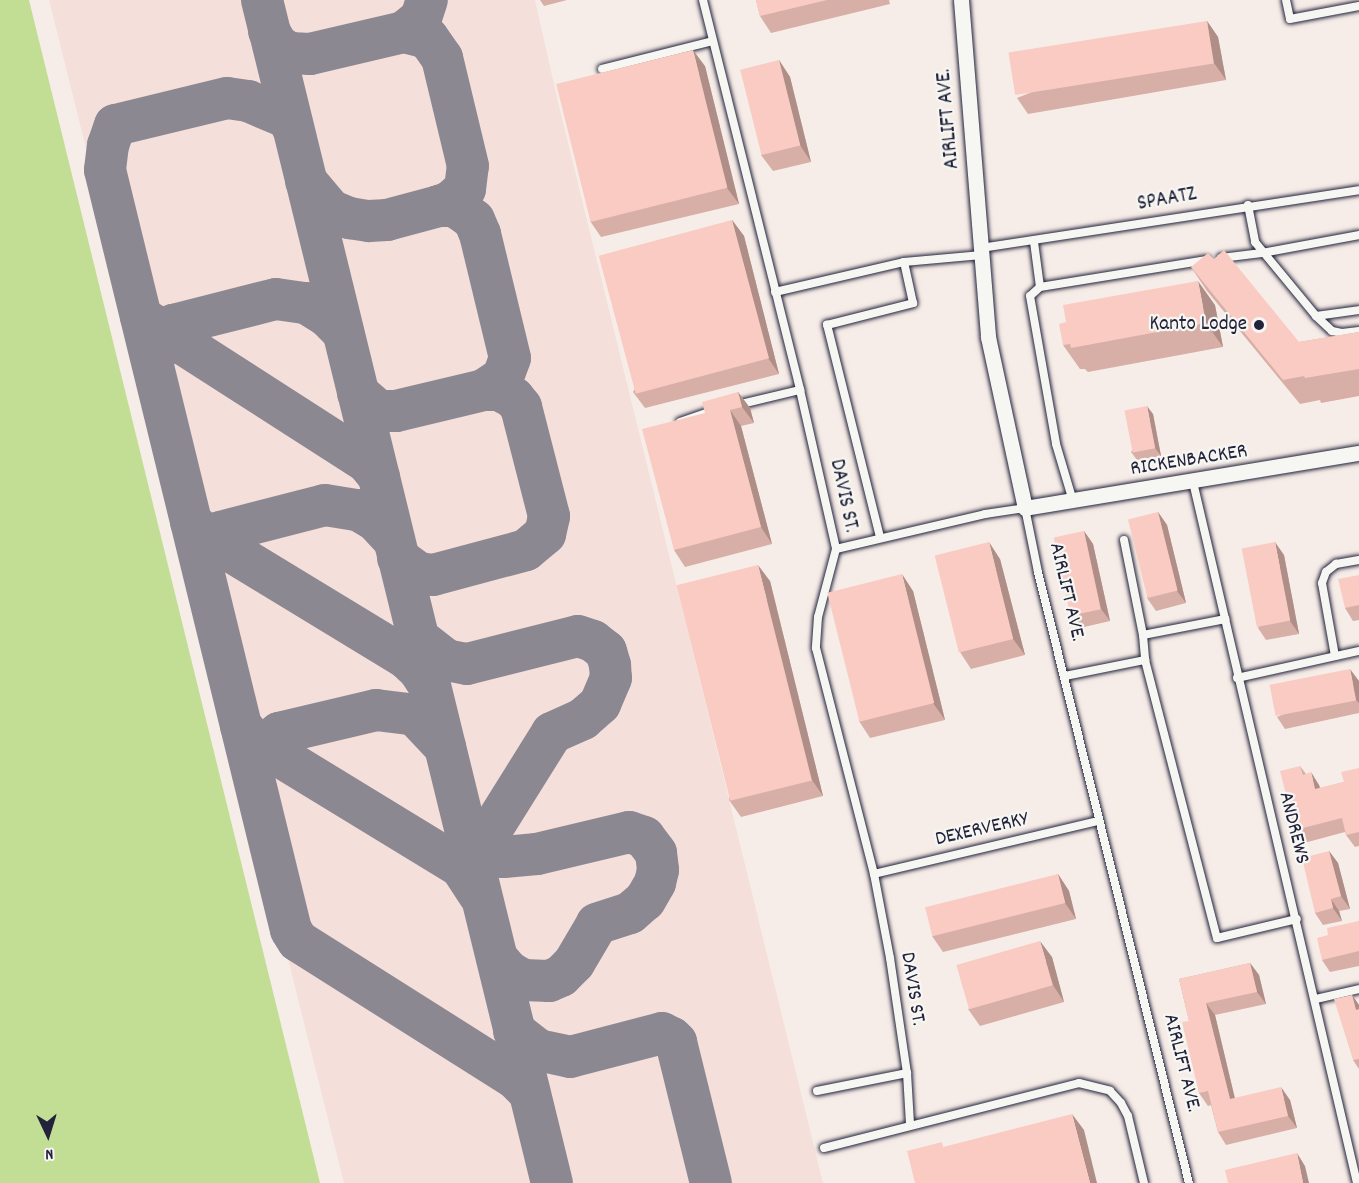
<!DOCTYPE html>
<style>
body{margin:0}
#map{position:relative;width:1359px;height:1183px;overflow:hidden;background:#f7ede8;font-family:Dekko,sans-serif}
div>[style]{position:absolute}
.built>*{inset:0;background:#f4dfda}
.green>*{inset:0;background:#c2de95}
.taxiway>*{height:42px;margin:-21px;padding:0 21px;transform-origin:21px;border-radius:21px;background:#8c8892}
.roads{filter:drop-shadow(0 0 2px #22223b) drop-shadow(0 0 2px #22223b)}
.lane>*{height:8px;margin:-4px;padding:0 4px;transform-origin:4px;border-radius:4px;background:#f6f6f2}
.street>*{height:15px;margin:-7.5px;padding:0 7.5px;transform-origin:7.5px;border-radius:7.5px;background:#f6f6f2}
.wall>*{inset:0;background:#d7afa7}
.shaded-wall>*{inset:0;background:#af8e88}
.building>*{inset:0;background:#facbc2;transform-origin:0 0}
.dots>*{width:16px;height:16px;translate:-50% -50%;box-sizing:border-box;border:3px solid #f6f6f2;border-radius:50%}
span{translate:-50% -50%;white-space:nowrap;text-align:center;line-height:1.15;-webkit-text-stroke:4.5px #f6f6f2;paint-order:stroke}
.street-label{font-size:21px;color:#22223b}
.poi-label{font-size:21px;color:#22223b}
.right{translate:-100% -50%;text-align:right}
.north{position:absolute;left:18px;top:1105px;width:60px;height:60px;-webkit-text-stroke:4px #f6f6f2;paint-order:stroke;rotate:176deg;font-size:16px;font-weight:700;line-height:24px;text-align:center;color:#22223b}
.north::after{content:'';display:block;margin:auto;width:21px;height:27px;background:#22223b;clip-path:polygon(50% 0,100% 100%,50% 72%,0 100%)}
</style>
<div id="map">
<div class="built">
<i style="clip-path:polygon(49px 0,535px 0,558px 102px,823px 1183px,344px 1183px)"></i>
</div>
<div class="green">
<i style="clip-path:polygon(0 0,29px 0,320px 1183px,0 1183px)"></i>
</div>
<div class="taxiway">
<i style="left:262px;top:0;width:1218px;rotate:76.23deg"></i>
<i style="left:269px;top:31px;width:16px;rotate:60deg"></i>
<i style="left:277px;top:45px;width:15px;rotate:32deg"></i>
<i style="left:290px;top:53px;width:20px;rotate:3deg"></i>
<i style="left:310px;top:54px;width:97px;rotate:-13.2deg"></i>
<i style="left:404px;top:32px;width:22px;rotate:-39deg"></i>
<i style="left:421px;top:18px;width:19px;rotate:-72deg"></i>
<i style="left:293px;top:128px;width:11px;rotate:-117deg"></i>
<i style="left:288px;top:118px;width:43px;rotate:-157deg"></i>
<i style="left:248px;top:101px;width:21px;rotate:-172deg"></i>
<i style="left:227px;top:98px;width:115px;rotate:166.4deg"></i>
<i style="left:115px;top:125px;width:21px;rotate:109deg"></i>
<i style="left:108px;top:145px;width:25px;rotate:97deg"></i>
<i style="left:105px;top:170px;width:782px;rotate:76.25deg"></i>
<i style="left:291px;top:930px;width:13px;rotate:58deg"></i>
<i style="left:298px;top:941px;width:257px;rotate:32.3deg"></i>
<i style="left:515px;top:1078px;width:20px;rotate:45deg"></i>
<i style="left:306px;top:181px;width:38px;rotate:50deg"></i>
<i style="left:330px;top:210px;width:21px;rotate:23deg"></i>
<i style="left:349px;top:218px;width:20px;rotate:9deg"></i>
<i style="left:369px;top:221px;width:18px;rotate:-3deg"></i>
<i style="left:387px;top:220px;width:54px;rotate:-15.1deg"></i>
<i style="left:439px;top:206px;width:12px;rotate:-20deg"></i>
<i style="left:450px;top:202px;width:20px;rotate:-41deg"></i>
<i style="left:465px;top:189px;width:23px;rotate:-83deg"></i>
<i style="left:468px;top:166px;width:111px;rotate:-103.5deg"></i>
<i style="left:442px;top:58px;width:24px;rotate:-125deg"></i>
<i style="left:428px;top:38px;width:25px;rotate:-166deg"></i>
<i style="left:141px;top:317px;width:269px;rotate:32.7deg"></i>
<i style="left:367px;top:462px;width:19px;rotate:51deg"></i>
<i style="left:158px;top:351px;width:13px;rotate:-77deg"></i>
<i style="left:161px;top:338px;width:18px;rotate:-47deg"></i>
<i style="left:173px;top:325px;width:106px;rotate:-14.2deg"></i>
<i style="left:276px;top:299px;width:30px;rotate:8deg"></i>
<i style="left:306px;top:303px;width:26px;rotate:32deg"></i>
<i style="left:328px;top:317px;width:21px;rotate:45deg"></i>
<i style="left:358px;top:393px;width:28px;rotate:41deg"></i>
<i style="left:379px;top:411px;width:17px"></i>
<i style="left:396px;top:411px;width:90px;rotate:-13.4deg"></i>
<i style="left:484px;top:390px;width:23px;rotate:-34deg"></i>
<i style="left:503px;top:377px;width:20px;rotate:-70deg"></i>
<i style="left:510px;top:358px;width:128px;rotate:-103.6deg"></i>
<i style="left:480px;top:234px;width:15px;rotate:-113deg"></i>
<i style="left:474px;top:220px;width:15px;rotate:-143deg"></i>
<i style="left:462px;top:211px;width:10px;rotate:-151deg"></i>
<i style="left:453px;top:206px;width:14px;rotate:180deg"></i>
<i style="left:191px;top:522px;width:24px;rotate:42deg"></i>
<i style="left:209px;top:538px;width:229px;rotate:31.3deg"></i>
<i style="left:405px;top:657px;width:19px;rotate:43deg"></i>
<i style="left:419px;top:670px;width:20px;rotate:57deg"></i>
<i style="left:398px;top:558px;width:26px;rotate:36deg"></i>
<i style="left:419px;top:573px;width:14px;rotate:8deg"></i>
<i style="left:433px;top:575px;width:96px;rotate:-15deg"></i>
<i style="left:526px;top:550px;width:25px;rotate:-40deg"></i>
<i style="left:545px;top:534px;width:18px;rotate:-77deg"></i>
<i style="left:549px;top:516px;width:113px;rotate:-104.4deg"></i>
<i style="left:521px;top:407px;width:11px;rotate:-128deg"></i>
<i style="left:514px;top:398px;width:17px;rotate:-152deg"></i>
<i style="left:499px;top:390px;width:15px;rotate:180deg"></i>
<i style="left:205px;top:560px;width:10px;rotate:-79deg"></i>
<i style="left:207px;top:550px;width:22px;rotate:-54deg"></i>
<i style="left:220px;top:532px;width:108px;rotate:-14.4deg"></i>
<i style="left:325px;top:505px;width:33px;rotate:9deg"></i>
<i style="left:358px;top:510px;width:21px;rotate:31deg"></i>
<i style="left:376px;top:521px;width:26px;rotate:47deg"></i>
<i style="left:422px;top:641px;width:31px;rotate:38deg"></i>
<i style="left:446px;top:660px;width:21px;rotate:11deg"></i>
<i style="left:467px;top:664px;width:114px;rotate:-14.2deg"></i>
<i style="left:578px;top:636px;width:16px;rotate:18deg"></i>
<i style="left:593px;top:641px;width:16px;rotate:38deg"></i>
<i style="left:606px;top:651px;width:15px;rotate:74deg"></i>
<i style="left:610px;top:665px;width:13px;rotate:86deg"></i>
<i style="left:611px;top:678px;width:28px;rotate:113deg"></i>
<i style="left:600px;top:704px;width:23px;rotate:139deg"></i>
<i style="left:583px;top:719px;width:34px;rotate:156deg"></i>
<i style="left:552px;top:733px;width:132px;rotate:122deg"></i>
<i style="left:482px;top:845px;width:27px;rotate:105deg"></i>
<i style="left:241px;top:726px;width:18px;rotate:49deg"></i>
<i style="left:253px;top:740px;width:244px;rotate:31.4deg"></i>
<i style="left:461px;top:867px;width:33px;rotate:57deg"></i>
<i style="left:253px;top:768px;width:24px;rotate:-60deg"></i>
<i style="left:265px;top:747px;width:20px;rotate:-45deg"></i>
<i style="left:279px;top:733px;width:100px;rotate:-13.3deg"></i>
<i style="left:376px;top:710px;width:39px;rotate:7deg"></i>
<i style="left:415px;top:715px;width:44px;rotate:46.8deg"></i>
<i style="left:466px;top:832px;width:32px;rotate:41deg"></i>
<i style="left:490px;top:853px;width:14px;rotate:17deg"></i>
<i style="left:503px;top:857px;width:34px;rotate:-5deg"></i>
<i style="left:537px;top:854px;width:95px;rotate:-13.4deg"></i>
<i style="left:629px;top:832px;width:16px;rotate:18deg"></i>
<i style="left:644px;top:837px;width:20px;rotate:53deg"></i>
<i style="left:656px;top:853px;width:17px;rotate:83deg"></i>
<i style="left:658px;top:870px;width:13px;rotate:103deg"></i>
<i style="left:655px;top:883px;width:20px;rotate:120deg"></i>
<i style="left:645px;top:900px;width:20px;rotate:139deg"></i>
<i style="left:630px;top:913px;width:35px;rotate:162deg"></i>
<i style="left:597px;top:924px;width:45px;rotate:120.5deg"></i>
<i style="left:574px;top:963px;width:18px;rotate:135deg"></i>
<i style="left:561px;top:976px;width:13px;rotate:157deg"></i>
<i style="left:549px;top:981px;width:26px;rotate:-178deg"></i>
<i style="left:523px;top:980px;width:16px;rotate:-150deg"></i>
<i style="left:509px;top:972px;width:18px;rotate:-131deg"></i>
<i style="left:514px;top:1031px;width:31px;rotate:38deg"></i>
<i style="left:538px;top:1050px;width:33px;rotate:12deg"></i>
<i style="left:570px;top:1057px;width:95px;rotate:-14.6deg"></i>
<i style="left:662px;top:1033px;width:11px;rotate:27deg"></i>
<i style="left:672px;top:1038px;width:6px;rotate:45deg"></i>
<i style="left:676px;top:1042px;width:145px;rotate:76.1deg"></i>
</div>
<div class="roads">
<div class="lane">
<i style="left:703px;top:0;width:402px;rotate:76deg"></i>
<i style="left:800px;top:390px;width:163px;rotate:77.2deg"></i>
<i style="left:836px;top:549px;width:70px;rotate:104.8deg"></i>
<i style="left:818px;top:617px;width:31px;rotate:94deg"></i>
<i style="left:816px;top:648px;width:233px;rotate:75.6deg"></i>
<i style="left:874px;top:874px;width:86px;rotate:79.2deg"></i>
<i style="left:890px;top:958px;width:116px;rotate:81.6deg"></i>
<i style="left:907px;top:1073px;width:51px;rotate:86.6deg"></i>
<i style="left:1286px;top:0;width:19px;rotate:78deg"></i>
<i style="left:1290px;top:19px;width:70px;rotate:-10.7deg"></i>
<i style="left:602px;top:69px;width:114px;rotate:-14.2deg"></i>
<i style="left:1248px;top:205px;width:38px;rotate:79deg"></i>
<i style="left:1255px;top:242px;width:96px;rotate:50.5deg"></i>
<i style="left:1316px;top:316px;width:22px;rotate:43deg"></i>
<i style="left:1332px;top:331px;width:10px;rotate:11deg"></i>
<i style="left:1342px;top:333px;width:17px;rotate:-7deg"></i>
<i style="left:1034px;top:242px;width:45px;rotate:82.4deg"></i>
<i style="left:1040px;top:287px;width:169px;rotate:-9.2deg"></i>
<i style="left:981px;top:248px;width:382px;rotate:-8.7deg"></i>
<i style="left:1221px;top:258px;width:41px;rotate:-7deg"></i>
<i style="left:1262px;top:253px;width:99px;rotate:-10.5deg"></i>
<i style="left:1040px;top:287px;width:13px;rotate:138deg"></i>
<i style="left:1030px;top:296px;width:150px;rotate:80deg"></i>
<i style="left:1056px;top:444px;width:59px;rotate:73.4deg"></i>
<i style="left:775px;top:292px;width:132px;rotate:-13.1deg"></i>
<i style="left:904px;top:262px;width:78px;rotate:-5.1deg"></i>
<i style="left:1316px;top:316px;width:43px;rotate:-7.9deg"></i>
<i style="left:737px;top:405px;width:65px;rotate:-13.4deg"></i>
<i style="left:680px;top:422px;width:36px;rotate:-19deg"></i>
<i style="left:1193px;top:482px;width:720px;rotate:76.83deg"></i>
<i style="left:880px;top:537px;width:219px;rotate:-104deg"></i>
<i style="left:827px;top:325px;width:89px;rotate:-14.3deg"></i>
<i style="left:913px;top:303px;width:42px;rotate:-102.4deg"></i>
<i style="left:1124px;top:540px;width:97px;rotate:78.7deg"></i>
<i style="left:1143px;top:635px;width:25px;rotate:85deg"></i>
<i style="left:1145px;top:660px;width:287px;rotate:75.5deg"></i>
<i style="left:1217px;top:938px;width:82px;rotate:-13.4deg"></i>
<i style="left:836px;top:549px;width:153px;rotate:-13.2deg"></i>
<i style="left:985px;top:514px;width:40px;rotate:-8.5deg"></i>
<i style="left:1025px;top:508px;width:65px;rotate:78.5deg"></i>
<i style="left:1038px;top:572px;width:629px;rotate:76.12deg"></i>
<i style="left:1143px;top:635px;width:84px;rotate:-11deg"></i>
<i style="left:1335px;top:656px;width:74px;rotate:-100.1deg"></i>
<i style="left:1322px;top:583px;width:12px;rotate:-70deg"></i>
<i style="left:1326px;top:572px;width:13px;rotate:-39deg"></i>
<i style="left:1336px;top:564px;width:23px;rotate:-10deg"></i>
<i style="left:1065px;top:676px;width:82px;rotate:-11.3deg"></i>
<i style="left:1237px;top:678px;width:125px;rotate:-12.5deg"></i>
<i style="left:874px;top:874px;width:231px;rotate:-13.3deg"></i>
<i style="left:1316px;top:999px;width:44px;rotate:-13.1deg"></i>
<i style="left:817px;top:1091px;width:92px;rotate:-11.3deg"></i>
<i style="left:824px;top:1148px;width:263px;rotate:-14.3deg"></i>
<i style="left:1079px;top:1083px;width:32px;rotate:14deg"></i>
<i style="left:1110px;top:1091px;width:16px;rotate:47deg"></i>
<i style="left:1121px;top:1103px;width:15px;rotate:62deg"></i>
<i style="left:1128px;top:1116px;width:69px;rotate:76.6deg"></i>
</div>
<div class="street">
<i style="left:961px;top:0;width:338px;rotate:85.4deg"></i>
<i style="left:988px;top:337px;width:175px;rotate:77.8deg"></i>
<i style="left:1025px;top:508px;width:338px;rotate:-9.4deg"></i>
</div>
</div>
<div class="wall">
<i style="clip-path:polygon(540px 0,567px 0,544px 6px)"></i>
<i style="clip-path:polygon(756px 0,889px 0,890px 4px,771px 33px,760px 16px)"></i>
<i style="clip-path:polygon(1207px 21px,1218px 37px,1226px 80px,1028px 114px,1017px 98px)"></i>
<i style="clip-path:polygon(779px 60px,790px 77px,811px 162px,773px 171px,761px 155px)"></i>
<i style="clip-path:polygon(705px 66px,739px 204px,601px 237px,590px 221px)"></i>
<i style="clip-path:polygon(732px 220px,744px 236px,779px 374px,645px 408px,633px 392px)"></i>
<i style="clip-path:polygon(1191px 267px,1299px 342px,1359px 332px,1359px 396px,1321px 403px,1320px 400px,1300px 404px,1207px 291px)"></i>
<i style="clip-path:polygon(1215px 305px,1223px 347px,1088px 372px,1085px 369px,1080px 369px,1063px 345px,1066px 322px)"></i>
<i style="clip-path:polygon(738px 392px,750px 408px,754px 423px,741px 426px,772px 544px,685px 567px,674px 550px,705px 413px)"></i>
<i style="clip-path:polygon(1153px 414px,1161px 456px,1137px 460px,1131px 452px)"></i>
<i style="clip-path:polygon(1158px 512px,1167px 525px,1186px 603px,1156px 611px,1147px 598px)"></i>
<i style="clip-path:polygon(1084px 531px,1093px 544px,1110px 621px,1080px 628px,1071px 615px)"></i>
<i style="clip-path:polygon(1284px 555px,1299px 634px,1266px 640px,1258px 628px)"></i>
<i style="clip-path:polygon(1000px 559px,1025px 655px,971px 669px,960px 652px)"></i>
<i style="clip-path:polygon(1359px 575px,1359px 620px,1353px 621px,1345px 608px)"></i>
<i style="clip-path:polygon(770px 581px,823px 796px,741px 817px,729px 800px)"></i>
<i style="clip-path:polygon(913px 591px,945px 720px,870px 738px,859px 721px)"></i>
<i style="clip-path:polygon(1359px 681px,1359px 713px,1285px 729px,1277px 717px)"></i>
<i style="clip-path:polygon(1300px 766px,1306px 774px,1319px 785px,1320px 788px,1344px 782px,1359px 768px,1359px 846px,1355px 847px,1346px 835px,1345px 832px,1304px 843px,1295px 830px)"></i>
<i style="clip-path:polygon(1329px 851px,1338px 863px,1350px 909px,1339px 911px,1342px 921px,1323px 925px,1315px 913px)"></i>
<i style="clip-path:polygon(1058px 874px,1069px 891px,1076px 919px,943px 952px,932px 936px)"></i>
<i style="clip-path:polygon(1359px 921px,1359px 966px,1330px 972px,1322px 960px,1328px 935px)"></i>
<i style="clip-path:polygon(1052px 957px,1064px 1002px,980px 1026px,968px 1009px)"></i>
<i style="clip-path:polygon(1250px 963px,1259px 975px,1266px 1004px,1215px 1015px,1235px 1098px,1290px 1100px,1297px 1128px,1226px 1145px,1218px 1132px,1211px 1105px,1208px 1106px,1199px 1093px,1189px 1021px,1179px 979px)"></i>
<i style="clip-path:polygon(1352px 995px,1359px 1005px,1359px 1069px,1353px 1060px)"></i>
</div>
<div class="shaded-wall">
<i style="clip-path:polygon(1207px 21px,1218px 37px,1226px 80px,1214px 63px)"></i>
<i style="clip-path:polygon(693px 50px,705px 66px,739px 204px,727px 188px)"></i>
<i style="clip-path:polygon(779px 60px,790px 77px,811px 162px,800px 145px)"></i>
<i style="clip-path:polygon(732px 220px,744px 236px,779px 374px,768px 358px)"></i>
<i style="clip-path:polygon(1198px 281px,1215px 305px,1223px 347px,1206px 323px)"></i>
<i style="clip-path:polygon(738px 392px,750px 408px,754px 423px,742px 407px)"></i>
<i style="clip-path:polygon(1147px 406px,1153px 414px,1161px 456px,1155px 448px)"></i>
<i style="clip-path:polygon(730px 410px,741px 426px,772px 544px,761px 527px)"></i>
<i style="clip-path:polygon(1158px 512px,1167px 525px,1186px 603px,1177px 591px)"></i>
<i style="clip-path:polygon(1084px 531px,1093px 544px,1110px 621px,1101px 609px)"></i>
<i style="clip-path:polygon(989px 542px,1000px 559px,1025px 655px,1013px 639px)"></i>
<i style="clip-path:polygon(1275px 542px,1284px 555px,1299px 634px,1290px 621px)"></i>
<i style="clip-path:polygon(758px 565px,770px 581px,823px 796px,812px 780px)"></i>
<i style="clip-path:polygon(902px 574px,913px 591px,945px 720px,933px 703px)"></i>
<i style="clip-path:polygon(1350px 669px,1359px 681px,1359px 703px,1356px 700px)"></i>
<i style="clip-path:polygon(1311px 772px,1319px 785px,1324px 802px,1315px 789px)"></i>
<i style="clip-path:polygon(1329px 851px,1338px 863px,1350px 909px,1341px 896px)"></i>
<i style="clip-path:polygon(1058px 874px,1069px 891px,1076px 919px,1065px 903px)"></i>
<i style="clip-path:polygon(1331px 899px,1339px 911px,1342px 921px,1333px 908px)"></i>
<i style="clip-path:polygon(1040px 941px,1052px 957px,1064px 1002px,1053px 985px)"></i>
<i style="clip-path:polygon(1250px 963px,1259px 975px,1266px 1004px,1257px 992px)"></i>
<i style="clip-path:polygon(1352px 995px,1359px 1005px,1359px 1014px,1356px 1010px)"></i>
<i style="clip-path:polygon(1206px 1003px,1215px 1015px,1238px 1112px,1230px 1099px)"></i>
<i style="clip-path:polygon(1281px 1087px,1290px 1100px,1297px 1128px,1288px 1116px)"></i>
<i style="clip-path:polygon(1072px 1114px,1084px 1130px,1097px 1183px,1090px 1183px)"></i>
<i style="clip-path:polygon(1297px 1153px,1305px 1166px,1309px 1183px,1303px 1183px)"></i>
</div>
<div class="building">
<i style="clip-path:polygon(756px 0,827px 0,760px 16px)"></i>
<i style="left:1207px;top:21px;width:43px;height:201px;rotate:81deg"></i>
<i style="left:693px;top:50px;width:142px;height:141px;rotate:76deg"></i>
<i style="left:779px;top:60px;width:88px;height:40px;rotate:76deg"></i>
<i style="left:732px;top:220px;width:143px;height:138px;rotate:75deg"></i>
<i style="clip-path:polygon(1224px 250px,1299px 342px,1359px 332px,1359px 369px,1305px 378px,1304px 376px,1283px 380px,1191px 267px,1208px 253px,1214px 259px)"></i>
<i style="clip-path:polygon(1198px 281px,1206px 323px,1071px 348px,1070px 344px,1063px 345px,1059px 324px,1066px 322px,1063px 305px)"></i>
<i style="clip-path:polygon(738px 392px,742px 407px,730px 410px,761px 527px,674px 550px,642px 429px,705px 413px,702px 402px)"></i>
<i style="left:1147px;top:406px;width:43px;height:23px;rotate:79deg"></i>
<i style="left:1158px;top:512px;width:81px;height:31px;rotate:76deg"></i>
<i style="left:1084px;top:531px;width:80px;height:31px;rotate:78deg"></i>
<i style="left:989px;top:542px;width:100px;height:56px;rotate:76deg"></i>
<i style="left:1275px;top:542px;width:80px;height:34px;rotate:79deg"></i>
<i style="left:758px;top:565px;width:222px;height:84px;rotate:76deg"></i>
<i style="left:902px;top:574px;width:133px;height:77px;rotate:76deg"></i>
<i style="clip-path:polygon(1359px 575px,1359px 605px,1345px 608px,1338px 579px)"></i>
<i style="left:1350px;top:669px;width:32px;height:82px;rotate:79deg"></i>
<i style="clip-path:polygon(1300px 766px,1303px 775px,1311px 772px,1315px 789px,1344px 782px,1341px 772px,1359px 768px,1359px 832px,1346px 835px,1342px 818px,1295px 830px,1280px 771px)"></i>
<i style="clip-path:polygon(1329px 851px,1341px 896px,1331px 899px,1333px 908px,1315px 913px,1302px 858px)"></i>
<i style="left:1058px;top:874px;width:30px;height:137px;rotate:76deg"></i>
<i style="clip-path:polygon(1359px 921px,1359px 951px,1322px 960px,1317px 938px,1328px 935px,1327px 928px)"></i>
<i style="left:1040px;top:941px;width:46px;height:87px;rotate:74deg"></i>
<i style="clip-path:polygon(1250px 963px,1257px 992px,1206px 1003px,1230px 1099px,1281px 1087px,1288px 1116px,1218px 1132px,1208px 1091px,1199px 1093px,1182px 1022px,1189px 1021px,1179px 979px)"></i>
<i style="clip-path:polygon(1352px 995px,1356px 1010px,1359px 1009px,1359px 1059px,1353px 1060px,1334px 999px)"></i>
<i style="clip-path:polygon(1072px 1114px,1090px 1183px,915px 1183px,907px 1151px,942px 1142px,943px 1147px)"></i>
<i style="clip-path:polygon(1297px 1153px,1303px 1183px,1228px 1183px,1225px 1170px)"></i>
</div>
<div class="dots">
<i style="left:1259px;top:325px;background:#22223b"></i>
</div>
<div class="street-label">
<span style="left:949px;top:119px;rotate:-95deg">AIRLIFT AVE.</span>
<span style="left:1167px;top:200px;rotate:-10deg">SPAATZ</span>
<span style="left:1189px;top:461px;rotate:-9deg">RICKENBACKER</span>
<span style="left:843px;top:496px;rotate:78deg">DAVIS ST.</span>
<span style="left:1066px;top:592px;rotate:77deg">AIRLIFT AVE.</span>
<span style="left:1293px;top:828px;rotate:76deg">ANDREWS</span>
<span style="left:982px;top:830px;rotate:-13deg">DEXERVERKY</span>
<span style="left:912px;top:989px;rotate:81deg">DAVIS ST.</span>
<span style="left:1181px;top:1063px;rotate:76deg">AIRLIFT AVE.</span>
</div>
<div class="poi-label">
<span class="right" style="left:1247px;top:325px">Kanto Lodge</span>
</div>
<div class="north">N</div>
</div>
